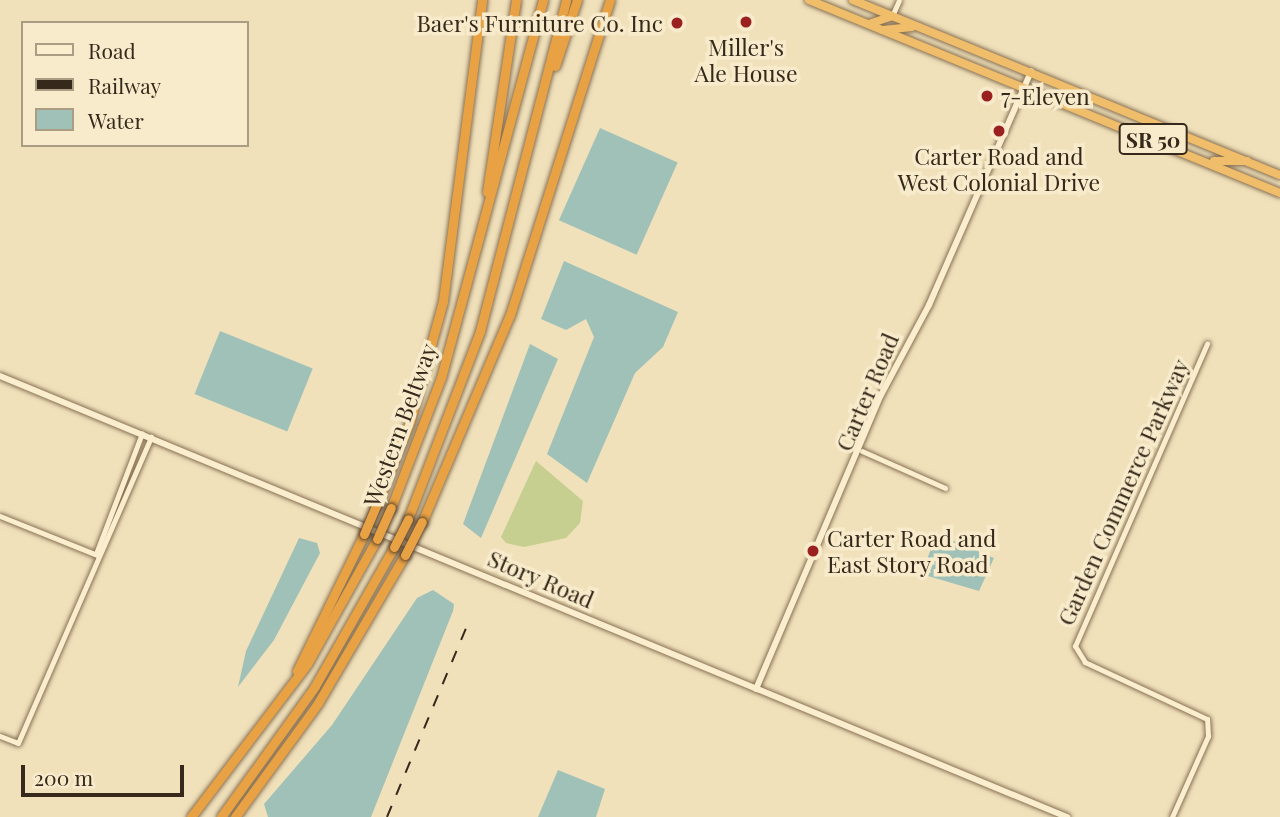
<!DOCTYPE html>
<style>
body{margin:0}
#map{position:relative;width:1280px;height:817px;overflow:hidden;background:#f0e1bb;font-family:"Playfair Display",serif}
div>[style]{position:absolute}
.green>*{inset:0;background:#c6cf8f}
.water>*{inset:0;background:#a0c1b7;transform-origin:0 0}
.roads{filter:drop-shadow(0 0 2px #887154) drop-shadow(0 0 2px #887154)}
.minor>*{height:5px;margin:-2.5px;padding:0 2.5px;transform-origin:2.5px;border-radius:2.5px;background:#fbeece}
.tertiary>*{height:6px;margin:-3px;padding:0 3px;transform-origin:3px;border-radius:3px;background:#fbeece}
.trunk>*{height:8px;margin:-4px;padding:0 4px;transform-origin:4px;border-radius:4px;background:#f0bd6a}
.motorway>*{height:9px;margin:-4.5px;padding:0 4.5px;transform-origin:4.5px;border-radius:4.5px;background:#e8a244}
.rail>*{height:2px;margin-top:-1px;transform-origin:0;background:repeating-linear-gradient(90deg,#36281a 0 12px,transparent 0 24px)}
.bridges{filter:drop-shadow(0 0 2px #553e29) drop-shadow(0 0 2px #553e29)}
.motorway-bridge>*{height:9px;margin:-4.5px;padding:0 4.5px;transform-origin:4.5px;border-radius:4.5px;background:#e8a244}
.dots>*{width:19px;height:19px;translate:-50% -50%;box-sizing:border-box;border:4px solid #f7ebcb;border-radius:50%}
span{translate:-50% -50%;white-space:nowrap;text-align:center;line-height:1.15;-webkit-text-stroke:7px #f7ebcb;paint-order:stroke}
.shield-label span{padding:2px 5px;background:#f7ebcb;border:2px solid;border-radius:5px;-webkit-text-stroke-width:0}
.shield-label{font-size:21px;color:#36281a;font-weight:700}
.poi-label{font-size:23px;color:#36281a}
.right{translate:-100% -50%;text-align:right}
.left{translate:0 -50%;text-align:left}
.street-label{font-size:23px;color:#36281a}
.legend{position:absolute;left:21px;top:21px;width:228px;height:126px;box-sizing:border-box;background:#f7ebcb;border:2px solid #aa9d84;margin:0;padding:9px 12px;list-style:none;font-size:21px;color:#36281a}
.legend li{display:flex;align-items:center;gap:14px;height:35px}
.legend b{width:35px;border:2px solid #aa9d84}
.scale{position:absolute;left:21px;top:765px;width:163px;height:32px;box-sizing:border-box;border:4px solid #36281a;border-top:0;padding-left:9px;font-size:21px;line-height:24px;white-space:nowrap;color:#36281a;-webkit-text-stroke:5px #f7ebcb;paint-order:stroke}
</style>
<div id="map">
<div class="green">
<i style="clip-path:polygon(536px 461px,583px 501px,580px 523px,566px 538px,524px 547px,506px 543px,501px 537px)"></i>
</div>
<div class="water">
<i style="left:600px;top:128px;width:85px;height:101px;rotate:24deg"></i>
<i style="clip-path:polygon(564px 261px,678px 312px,663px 347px,635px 373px,587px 483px,547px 454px,594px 337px,586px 319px,566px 330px,541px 319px)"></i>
<i style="left:220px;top:331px;width:100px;height:68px;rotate:22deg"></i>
<i style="clip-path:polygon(530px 344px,558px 359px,481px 538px,463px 524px)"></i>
<i style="clip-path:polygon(937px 534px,994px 558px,979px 591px,921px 574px)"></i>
<i style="clip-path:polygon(299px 538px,317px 543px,320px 553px,274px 640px,238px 687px,246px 651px)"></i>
<i style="clip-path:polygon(433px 590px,454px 604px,453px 611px,371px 817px,268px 817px,264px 804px,332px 725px,417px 598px)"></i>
<i style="clip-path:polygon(558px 770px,605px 789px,596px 817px,538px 817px)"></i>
</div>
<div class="roads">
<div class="minor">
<i style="left:892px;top:16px;width:17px;rotate:-66deg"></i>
<i style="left:862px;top:451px;width:91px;rotate:24deg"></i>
<i style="left:0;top:516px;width:105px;rotate:21.9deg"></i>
<i style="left:97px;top:551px;width:126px;rotate:-69.1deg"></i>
<i style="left:0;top:736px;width:19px;rotate:21deg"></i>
<i style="left:18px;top:743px;width:334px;rotate:-66.5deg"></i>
<i style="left:1172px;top:817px;width:89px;rotate:-66deg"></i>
<i style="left:1208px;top:736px;width:17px;rotate:-93deg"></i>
<i style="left:1207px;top:719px;width:135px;rotate:-155deg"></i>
<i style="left:1085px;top:662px;width:19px;rotate:-122deg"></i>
<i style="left:1075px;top:646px;width:330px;rotate:-66.4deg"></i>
</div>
<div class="tertiary">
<i style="left:0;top:376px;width:1155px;rotate:22.46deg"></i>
<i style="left:756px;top:689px;width:319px;rotate:-67deg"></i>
<i style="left:881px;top:395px;width:102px;rotate:-61.9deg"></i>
<i style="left:929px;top:305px;width:255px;rotate:-66.4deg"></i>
</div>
<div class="trunk">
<i style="left:809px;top:0;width:509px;rotate:22.28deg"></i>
<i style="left:853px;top:0;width:461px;rotate:22.3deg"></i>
<i style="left:869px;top:24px;width:24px;rotate:-19deg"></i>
<i style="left:883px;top:30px;width:29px;rotate:-6deg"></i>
<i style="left:1214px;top:161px;width:33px"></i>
</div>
<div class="motorway">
<i style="left:555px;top:66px;width:70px;rotate:-71.6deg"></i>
<i style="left:487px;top:192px;width:194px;rotate:-81.4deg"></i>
<i style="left:377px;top:504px;width:89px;rotate:-68.3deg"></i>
<i style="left:410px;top:421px;width:124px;rotate:-74.6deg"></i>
<i style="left:443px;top:301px;width:304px;rotate:-82.6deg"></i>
<i style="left:391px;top:508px;width:139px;rotate:-69deg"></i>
<i style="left:441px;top:378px;width:392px;rotate:-74.9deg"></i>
<i style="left:408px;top:519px;width:201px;rotate:-69deg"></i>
<i style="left:480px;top:331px;width:342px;rotate:-75.4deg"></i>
<i style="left:422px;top:522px;width:225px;rotate:-67deg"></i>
<i style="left:510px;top:315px;width:330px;rotate:-72.4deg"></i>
<i style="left:297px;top:671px;width:153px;rotate:-63.9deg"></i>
<i style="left:191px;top:817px;width:192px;rotate:-52.8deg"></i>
<i style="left:307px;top:664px;width:143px;rotate:-60.8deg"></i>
<i style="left:221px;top:817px;width:161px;rotate:-54.3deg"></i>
<i style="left:315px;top:686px;width:160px;rotate:-60.4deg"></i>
<i style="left:235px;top:817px;width:141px;rotate:-53.9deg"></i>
<i style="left:318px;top:703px;width:172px;rotate:-59.6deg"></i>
</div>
</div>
<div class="rail">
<i style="left:387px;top:817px;width:210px;rotate:-67.3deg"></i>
</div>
<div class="bridges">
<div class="motorway-bridge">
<i style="left:364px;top:534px;width:33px;rotate:-67deg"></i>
<i style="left:377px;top:539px;width:34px;rotate:-66deg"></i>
<i style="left:394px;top:547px;width:31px;rotate:-63deg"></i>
<i style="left:405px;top:555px;width:37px;rotate:-63deg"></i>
</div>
</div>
<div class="dots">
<i style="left:746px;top:22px;background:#9b2120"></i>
<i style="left:677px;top:23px;background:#9b2120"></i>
<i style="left:987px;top:96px;background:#9b2120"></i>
<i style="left:999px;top:131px;background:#9b2120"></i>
<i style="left:813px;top:551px;background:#9b2120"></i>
</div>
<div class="shield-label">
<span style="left:1153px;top:139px">SR 50</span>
</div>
<div class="poi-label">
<span class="right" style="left:663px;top:23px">Baer's Furniture Co. Inc</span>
<span style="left:746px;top:60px">Miller's<br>Ale House</span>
<span class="left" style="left:1001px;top:96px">7-Eleven</span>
<span style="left:999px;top:169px">Carter Road and<br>West Colonial Drive</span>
<span class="left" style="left:827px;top:551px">Carter Road and<br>East Story Road</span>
</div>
<div class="street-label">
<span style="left:867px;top:392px;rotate:-67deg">Carter Road</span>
<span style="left:400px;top:425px;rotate:-70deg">Western Beltway</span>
<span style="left:1123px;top:492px;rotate:-66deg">Garden Commerce Parkway</span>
<span style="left:541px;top:579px;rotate:23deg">Story Road</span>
</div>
<ul class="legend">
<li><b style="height:9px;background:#fbeece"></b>Road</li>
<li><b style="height:9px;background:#36281a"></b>Railway</li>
<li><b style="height:19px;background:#a0c1b7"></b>Water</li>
</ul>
<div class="scale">200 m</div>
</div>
